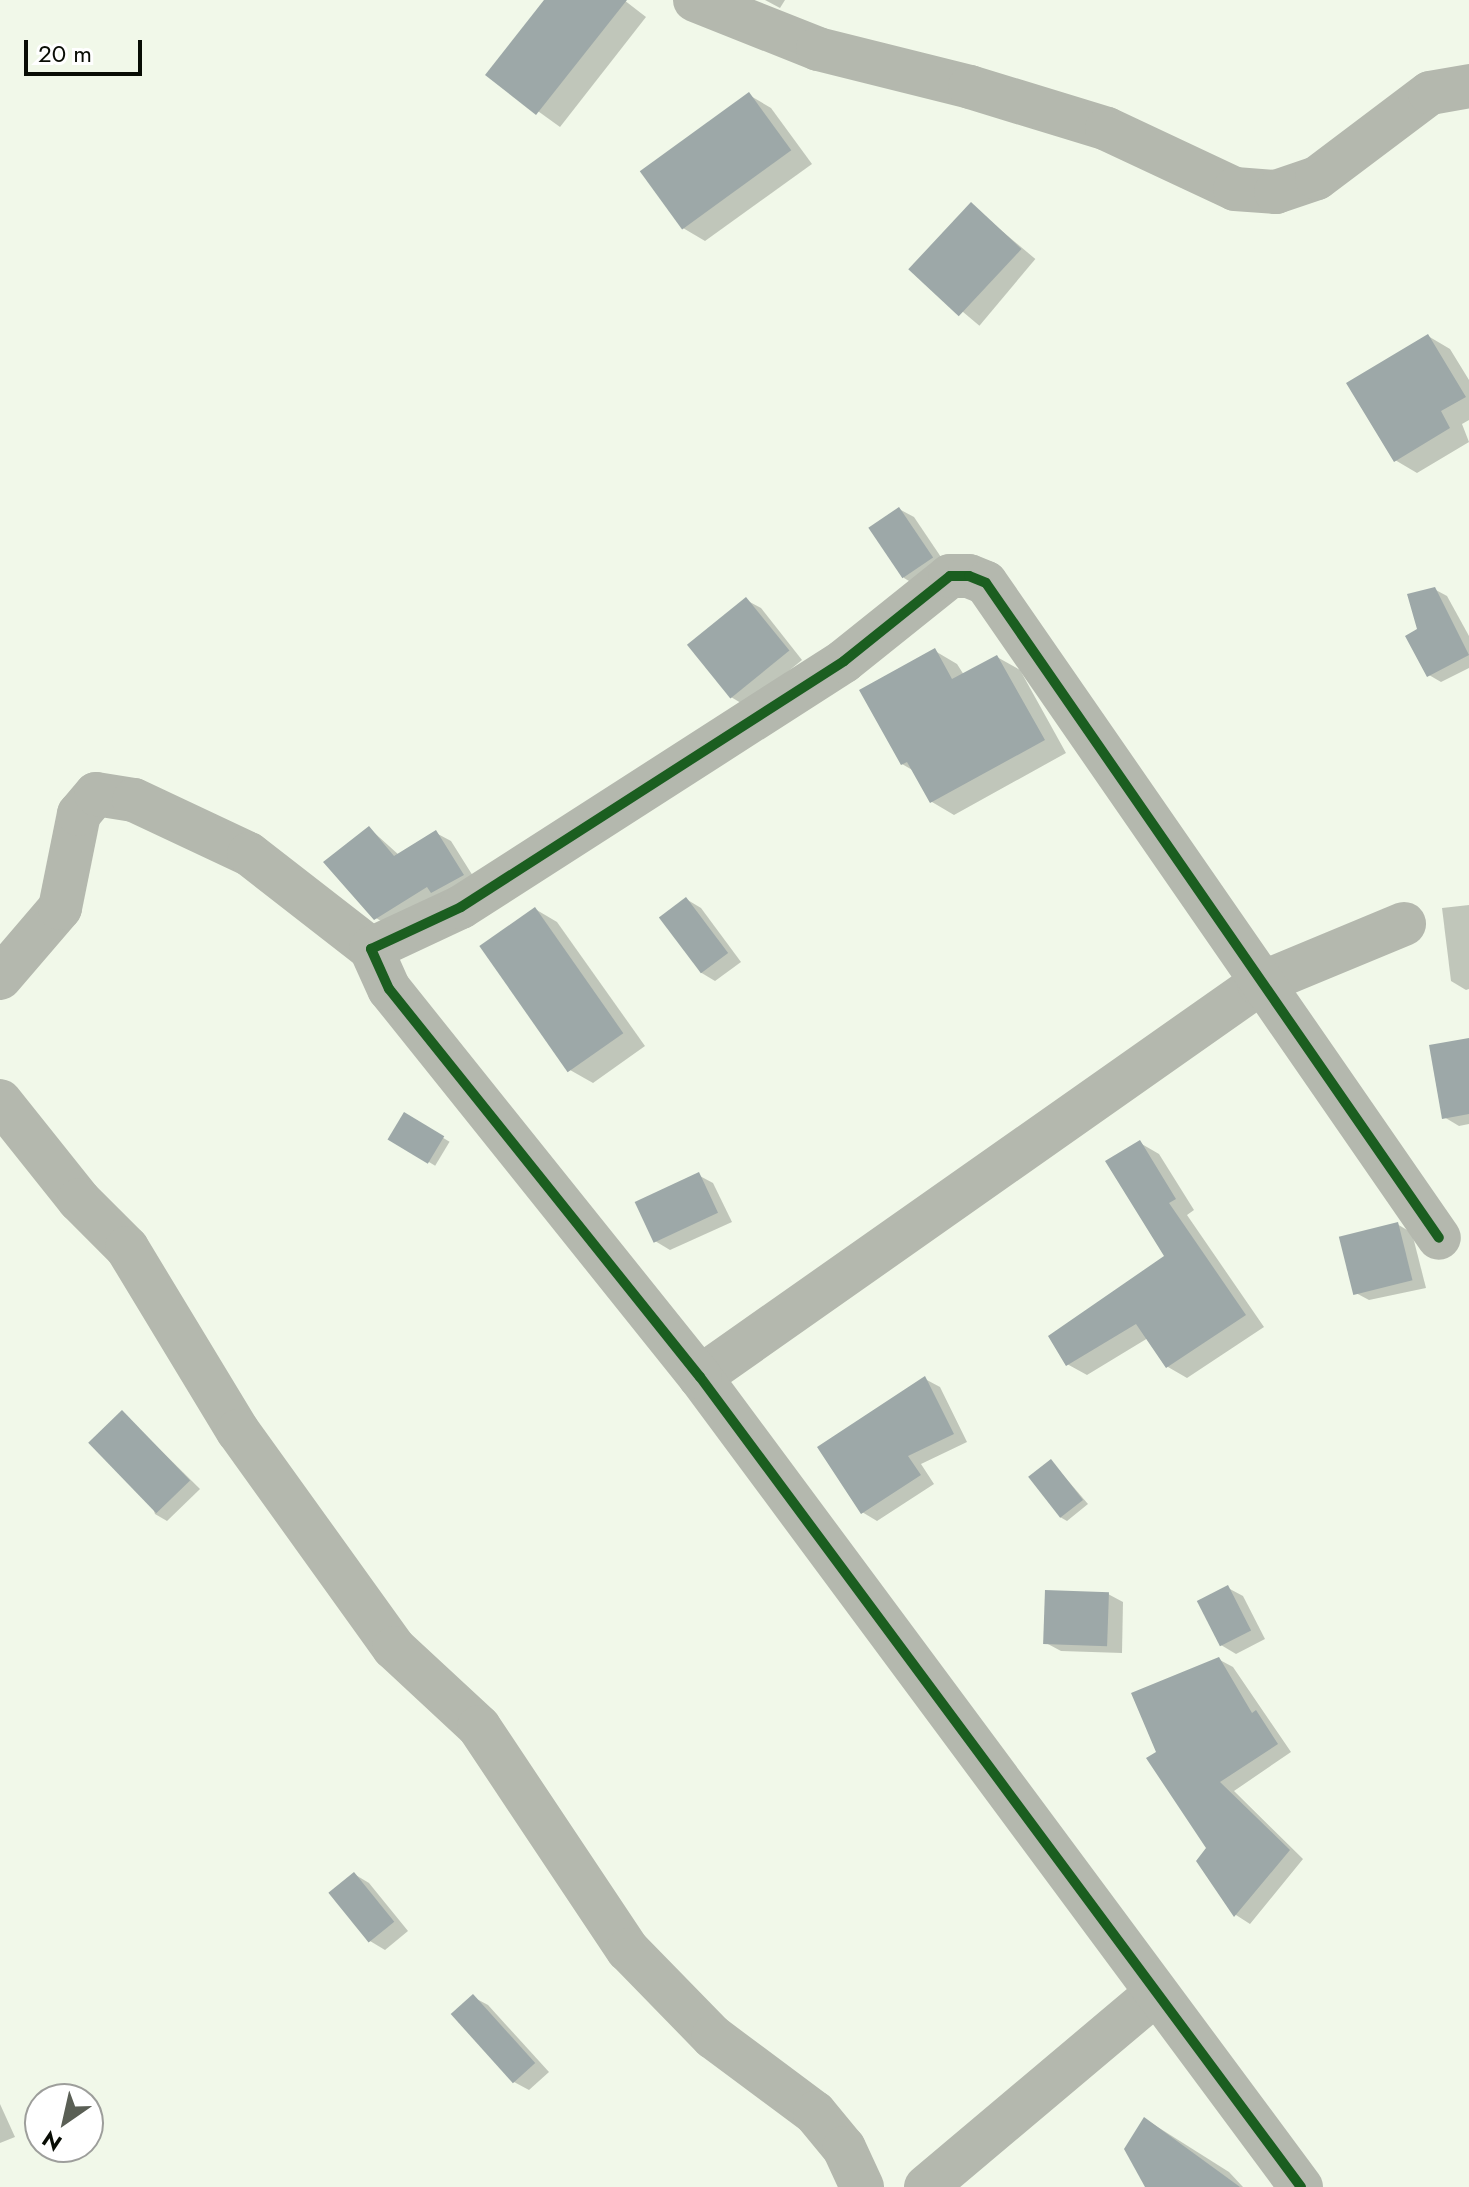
<!DOCTYPE html>
<style>
body{margin:0}
#map{position:relative;width:1469px;height:2187px;overflow:hidden;background:#f1f8e9;font-family:Jost,sans-serif}
div>[style]{position:absolute}
.shadow>*{inset:0;background:#0003;transform-origin:0 0}
.building>*{inset:0;background:#9da8a8;transform-origin:0 0}
.minor>*{height:44px;margin:-22px;padding:0 22px;transform-origin:22px;border-radius:22px;background:#b4b8ae}
.cycleway>*{height:10px;margin:-5px;padding:0 5px;transform-origin:5px;border-radius:5px;background:#1b5e20}
span{translate:-50% -50%;white-space:nowrap;text-align:center;line-height:1.15;-webkit-text-stroke:6px #fff;paint-order:stroke}
.north{position:absolute;left:24px;top:2083px;width:80px;height:80px;box-sizing:border-box;background:#fff;border:2px solid #9d9e9b;border-radius:50%;rotate:214deg;font-size:22px;font-weight:700;line-height:32px;text-align:center;color:#090d05}
.north::after{content:'';display:block;margin:auto;width:28px;height:36px;background:#5a5f55;clip-path:polygon(50% 0,100% 100%,50% 72%,0 100%)}
.scale{position:absolute;left:24px;top:40px;width:118px;height:36px;box-sizing:border-box;border:4px solid #090d05;border-top:0;padding-left:10px;font-size:24px;line-height:28px;white-space:nowrap;color:#090d05;-webkit-text-stroke:6px #fff;paint-order:stroke}
</style>
<div id="map">
<div class="shadow">
<i style="clip-path:polygon(546px 0,624px 0,646px 17px,560px 127px,488px 75px)"></i>
<i style="clip-path:polygon(765px 0,785px 0,780px 8px)"></i>
<i style="clip-path:polygon(749px 95px,771px 108px,812px 164px,705px 241px,683px 228px)"></i>
<i style="left:971px;top:205px;width:84px;height:87px;rotate:40deg"></i>
<i style="clip-path:polygon(1428px 336px,1450px 349px,1469px 380px,1469px 420px,1462px 424px,1469px 442px,1417px 473px,1395px 460px)"></i>
<i style="clip-path:polygon(899px 509px,914px 517px,947px 566px,919px 587px,904px 578px)"></i>
<i style="clip-path:polygon(1434px 589px,1447px 596px,1469px 636px,1469px 668px,1441px 682px,1429px 675px,1420px 630px)"></i>
<i style="clip-path:polygon(746px 600px,761px 608px,802px 660px,746px 706px,731px 697px,689px 645px)"></i>
<i style="clip-path:polygon(935px 651px,957px 664px,964px 675px,997px 657px,1020px 670px,1066px 753px,954px 815px,932px 802px,914px 771px,902px 764px)"></i>
<i style="clip-path:polygon(369px 828px,399px 855px,436px 833px,451px 841px,478px 884px,391px 927px,376px 918px)"></i>
<i style="clip-path:polygon(686px 899px,701px 908px,741px 962px,715px 981px,700px 972px)"></i>
<i style="clip-path:polygon(1469px 905px,1469px 989px,1466px 990px,1451px 981px,1442px 908px)"></i>
<i style="clip-path:polygon(535px 909px,557px 922px,645px 1046px,593px 1083px,570px 1070px)"></i>
<i style="clip-path:polygon(1469px 1040px,1469px 1124px,1459px 1126px,1444px 1117px)"></i>
<i style="left:405px;top:1115px;width:52px;height:28px;rotate:31deg"></i>
<i style="clip-path:polygon(1140px 1143px,1159px 1154px,1194px 1210px,1187px 1215px,1264px 1327px,1187px 1378px,1168px 1367px,1148px 1338px,1087px 1375px,1067px 1364px,1167px 1257px)"></i>
<i style="clip-path:polygon(698px 1175px,713px 1183px,732px 1222px,670px 1250px,655px 1241px)"></i>
<i style="clip-path:polygon(1397px 1224px,1412px 1233px,1426px 1288px,1369px 1300px,1354px 1292px)"></i>
<i style="clip-path:polygon(925px 1379px,940px 1387px,967px 1442px,921px 1464px,934px 1484px,877px 1521px,862px 1512px)"></i>
<i style="clip-path:polygon(122px 1412px,200px 1489px,167px 1521px,155px 1514px)"></i>
<i style="clip-path:polygon(1051px 1461px,1088px 1504px,1067px 1521px,1060px 1517px)"></i>
<i style="clip-path:polygon(1228px 1588px,1243px 1596px,1265px 1639px,1236px 1654px,1221px 1645px)"></i>
<i style="clip-path:polygon(1108px 1594px,1123px 1602px,1122px 1653px,1061px 1651px,1046px 1643px)"></i>
<i style="clip-path:polygon(1218px 1659px,1233px 1667px,1291px 1752px,1234px 1791px,1303px 1859px,1250px 1924px,1236px 1915px,1198px 1862px,1208px 1848px,1158px 1753px)"></i>
<i style="clip-path:polygon(354px 1874px,369px 1883px,408px 1931px,385px 1950px,370px 1941px)"></i>
<i style="clip-path:polygon(473px 1997px,488px 2005px,549px 2072px,529px 2090px,514px 2082px)"></i>
<i style="clip-path:polygon(0 2104px,15px 2137px,0 2143px)"></i>
<i style="clip-path:polygon(1145px 2119px,1229px 2172px,1243px 2187px,1148px 2187px)"></i>
</div>
<div class="building">
<i style="clip-path:polygon(544px 0,627px 0,536px 115px,485px 75px)"></i>
<i style="left:749px;top:92px;width:72px;height:135px;rotate:54deg"></i>
<i style="left:971px;top:202px;width:69px;height:92px;rotate:43deg"></i>
<i style="clip-path:polygon(1428px 334px,1466px 397px,1441px 411px,1450px 428px,1394px 462px,1346px 383px)"></i>
<i style="left:899px;top:507px;width:61px;height:37px;rotate:56deg"></i>
<i style="clip-path:polygon(1435px 587px,1469px 655px,1427px 677px,1405px 636px,1417px 629px,1407px 594px)"></i>
<i style="left:746px;top:597px;width:69px;height:76px;rotate:51deg"></i>
<i style="clip-path:polygon(935px 648px,952px 679px,997px 655px,1045px 740px,930px 803px,907px 762px,901px 765px,859px 690px)"></i>
<i style="clip-path:polygon(369px 826px,394px 856px,436px 830px,464px 875px,431px 893px,427px 887px,374px 920px,323px 862px)"></i>
<i style="left:686px;top:897px;width:70px;height:34px;rotate:53deg"></i>
<i style="left:535px;top:907px;width:154px;height:68px;rotate:55deg"></i>
<i style="clip-path:polygon(1469px 1038px,1469px 1114px,1442px 1119px,1429px 1045px)"></i>
<i style="left:404px;top:1112px;width:47px;height:32px;rotate:31deg"></i>
<i style="clip-path:polygon(1140px 1140px,1176px 1199px,1169px 1203px,1246px 1315px,1166px 1368px,1136px 1324px,1066px 1366px,1048px 1336px,1164px 1256px,1105px 1161px)"></i>
<i style="left:699px;top:1172px;width:45px;height:71px;rotate:65deg"></i>
<i style="left:1398px;top:1222px;width:60px;height:61px;rotate:76deg"></i>
<i style="clip-path:polygon(925px 1376px,954px 1434px,908px 1456px,921px 1475px,861px 1514px,817px 1447px)"></i>
<i style="left:122px;top:1410px;width:98px;height:47px;rotate:46deg"></i>
<i style="left:1051px;top:1459px;width:52px;height:29px;rotate:52deg"></i>
<i style="left:1228px;top:1585px;width:51px;height:35px;rotate:63deg"></i>
<i style="left:1045px;top:1590px;width:64px;height:54px;rotate:2deg"></i>
<i style="clip-path:polygon(1219px 1657px,1252px 1713px,1256px 1710px,1278px 1744px,1220px 1782px,1290px 1850px,1234px 1917px,1196px 1861px,1206px 1848px,1146px 1758px,1156px 1752px,1131px 1693px)"></i>
<i style="left:354px;top:1872px;width:64px;height:33px;rotate:51deg"></i>
<i style="left:473px;top:1994px;width:93px;height:30px;rotate:48deg"></i>
<i style="clip-path:polygon(1144px 2117px,1240px 2187px,1145px 2187px,1124px 2149px)"></i>
</div>
<div class="minor">
<i style="left:695px;top:0;width:132px;rotate:21.7deg"></i>
<i style="left:818px;top:49px;width:157px;rotate:14deg"></i>
<i style="left:970px;top:87px;width:143px;rotate:17deg"></i>
<i style="left:1107px;top:129px;width:141px;rotate:25.1deg"></i>
<i style="left:1235px;top:189px;width:41px;rotate:4.2deg"></i>
<i style="left:1276px;top:192px;width:43px;rotate:-18.9deg"></i>
<i style="left:1317px;top:178px;width:141px;rotate:-37deg"></i>
<i style="left:1430px;top:93px;width:40px;rotate:-10deg"></i>
<i style="left:0;top:978px;width:92px;rotate:-49.4deg"></i>
<i style="left:60px;top:908px;width:96px;rotate:-78.6deg"></i>
<i style="left:79px;top:814px;width:26px;rotate:-50deg"></i>
<i style="left:96px;top:794px;width:38px;rotate:9deg"></i>
<i style="left:134px;top:800px;width:127px;rotate:25.2deg"></i>
<i style="left:249px;top:854px;width:155px;rotate:37.9deg"></i>
<i style="left:0;top:1101px;width:127px;rotate:51.4deg"></i>
<i style="left:79px;top:1200px;width:68px;rotate:45deg"></i>
<i style="left:127px;top:1248px;width:214px;rotate:58.8deg"></i>
<i style="left:238px;top:1431px;width:267px;rotate:54.3deg"></i>
<i style="left:394px;top:1648px;width:116px;rotate:42.9deg"></i>
<i style="left:479px;top:1727px;width:268px;rotate:56.3deg"></i>
<i style="left:628px;top:1950px;width:122px;rotate:45.7deg"></i>
<i style="left:713px;top:2037px;width:127px;rotate:36.7deg"></i>
<i style="left:815px;top:2113px;width:45px;rotate:50.4deg"></i>
<i style="left:844px;top:2148px;width:43px;rotate:65.2deg"></i>
<i style="left:700px;top:1377px;width:683px;rotate:-35.11deg"></i>
<i style="left:1259px;top:984px;width:157px;rotate:-22.5deg"></i>
<i style="left:926px;top:2187px;width:299px;rotate:-40.1deg"></i>
<i style="left:1301px;top:2187px;width:1009px;rotate:-126.57deg"></i>
<i style="left:700px;top:1377px;width:497px;rotate:-128.7deg"></i>
<i style="left:389px;top:989px;width:44px;rotate:-114.2deg"></i>
<i style="left:371px;top:949px;width:99px;rotate:-25deg"></i>
<i style="left:461px;top:907px;width:455px;rotate:-32.7deg"></i>
<i style="left:844px;top:661px;width:136px;rotate:-38.7deg"></i>
<i style="left:950px;top:576px;width:19px"></i>
<i style="left:969px;top:576px;width:18px;rotate:22deg"></i>
<i style="left:986px;top:583px;width:796px;rotate:55.33deg"></i>
</div>
<div class="cycleway">
<i style="left:1301px;top:2187px;width:1009px;rotate:-126.57deg"></i>
<i style="left:700px;top:1377px;width:497px;rotate:-128.7deg"></i>
<i style="left:389px;top:989px;width:44px;rotate:-114.2deg"></i>
<i style="left:371px;top:949px;width:99px;rotate:-25deg"></i>
<i style="left:461px;top:907px;width:455px;rotate:-32.7deg"></i>
<i style="left:844px;top:661px;width:136px;rotate:-38.7deg"></i>
<i style="left:950px;top:576px;width:19px"></i>
<i style="left:969px;top:576px;width:18px;rotate:22deg"></i>
<i style="left:986px;top:583px;width:796px;rotate:55.33deg"></i>
</div>
<div class="north">N</div>
<div class="scale">20 m</div>
</div>
